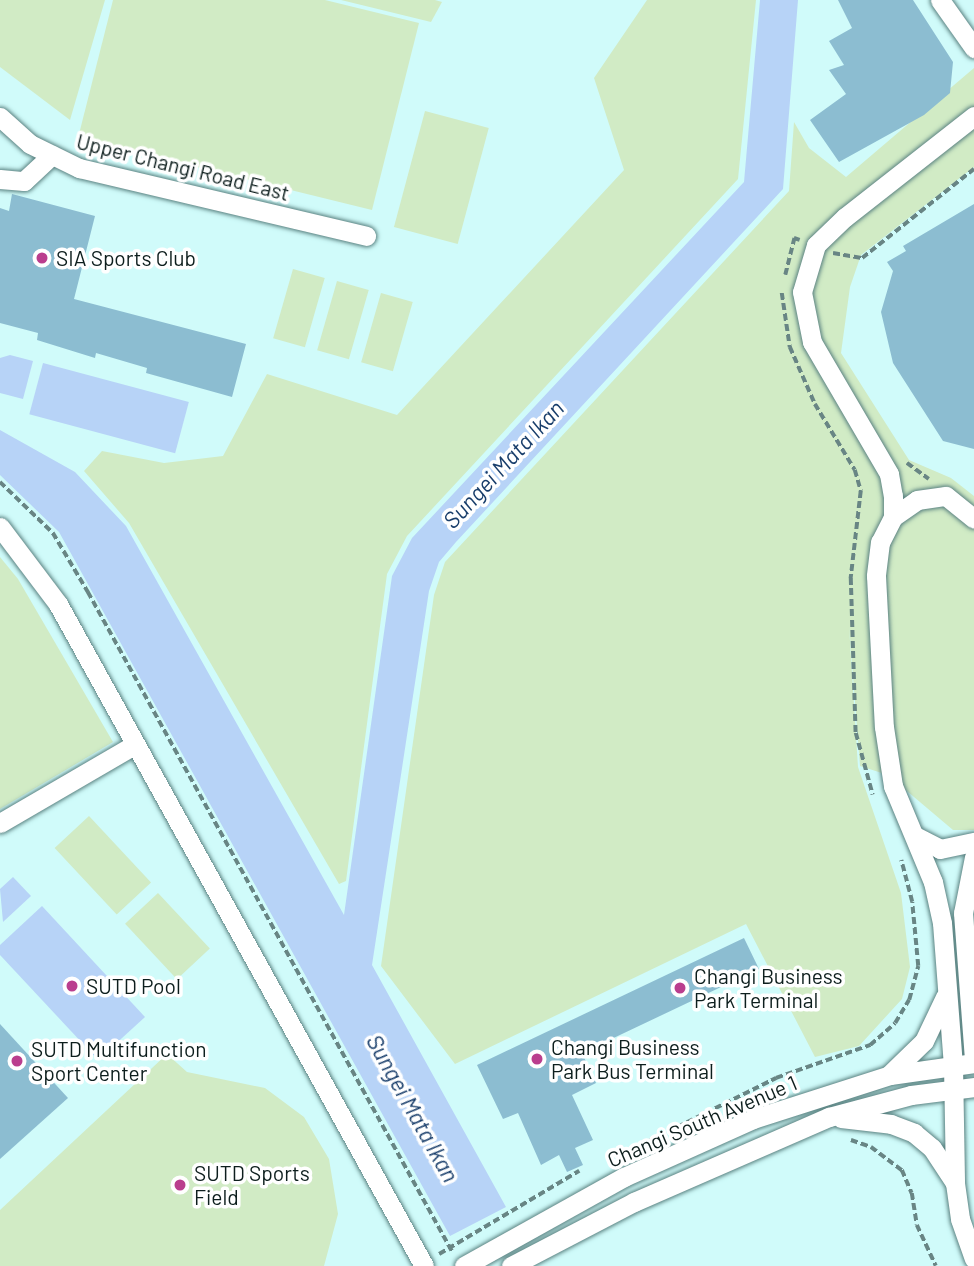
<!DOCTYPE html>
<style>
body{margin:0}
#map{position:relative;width:974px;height:1266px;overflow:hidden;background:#d0fbfa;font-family:Barlow,sans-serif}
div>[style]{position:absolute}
.green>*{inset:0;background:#d1ebc5;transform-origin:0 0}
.water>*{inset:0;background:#b7d3f7;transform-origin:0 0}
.building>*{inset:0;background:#8cbdd1}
.path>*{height:3.5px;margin-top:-1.75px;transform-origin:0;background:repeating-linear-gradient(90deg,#688584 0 7px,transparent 0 10.5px)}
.roads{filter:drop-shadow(0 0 2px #5a8281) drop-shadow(0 0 2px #5a8281)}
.minor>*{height:19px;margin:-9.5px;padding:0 9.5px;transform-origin:9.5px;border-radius:9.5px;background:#fff}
.dots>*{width:19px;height:19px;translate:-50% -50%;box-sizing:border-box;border:4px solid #fff;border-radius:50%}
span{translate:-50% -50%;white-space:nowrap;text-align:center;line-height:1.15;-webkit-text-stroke:7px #fff;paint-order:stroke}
.street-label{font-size:21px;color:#0d1e1d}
.poi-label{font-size:21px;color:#0d1e1d}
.left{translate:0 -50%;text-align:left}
.water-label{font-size:23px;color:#193e6b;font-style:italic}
</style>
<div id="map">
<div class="green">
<i style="clip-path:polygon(0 0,105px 0,70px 120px,0 67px)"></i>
<i style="clip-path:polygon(113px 0,325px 0,419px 23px,372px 210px,78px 138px)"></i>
<i style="clip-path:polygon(341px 0,435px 0,442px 2px,431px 22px)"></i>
<i style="clip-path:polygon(647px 0,756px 0,738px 179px,407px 536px,387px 574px,346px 881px,339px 884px,129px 523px,84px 471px,102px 451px,164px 463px,223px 456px,267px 374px,397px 415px,624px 170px,594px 78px)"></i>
<i style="clip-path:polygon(974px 68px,974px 167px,861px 255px,850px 287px,841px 353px,909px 460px,951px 478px,974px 496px,974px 830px,953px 830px,888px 775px,860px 766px,849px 625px,858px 767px,901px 893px,910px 967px,902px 999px,859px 1046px,815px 1057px,746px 924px,455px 1064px,381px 966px,434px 595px,445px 562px,789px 191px,794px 122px,809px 148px,846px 177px)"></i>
<i style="left:425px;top:111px;width:66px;height:120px;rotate:15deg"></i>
<i style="left:293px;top:269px;width:33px;height:72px;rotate:16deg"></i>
<i style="left:337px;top:281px;width:33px;height:72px;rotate:16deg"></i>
<i style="left:381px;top:293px;width:33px;height:72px;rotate:16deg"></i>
<i style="clip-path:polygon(0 557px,18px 579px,113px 742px,0 809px)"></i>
<i style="left:89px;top:816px;width:91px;height:47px;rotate:47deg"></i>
<i style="left:158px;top:893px;width:76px;height:45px;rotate:47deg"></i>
<i style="clip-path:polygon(167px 1054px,187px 1072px,265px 1088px,304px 1117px,329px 1159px,338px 1214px,324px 1266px,0 1266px,0 1210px)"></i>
</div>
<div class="water">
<i style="clip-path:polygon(760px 0,798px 0,783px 189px,456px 542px,439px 562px,429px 591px,372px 965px,506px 1207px,450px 1236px,59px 532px,0 475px,0 430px,75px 472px,126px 526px,344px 915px,392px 576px,412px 538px,744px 182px)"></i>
<i style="clip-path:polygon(10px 355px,33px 361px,23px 399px,0 393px,0 358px)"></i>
<i style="left:43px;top:363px;width:151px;height:53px;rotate:15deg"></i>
<i style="clip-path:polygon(13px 877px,31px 896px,3px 922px,0 889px)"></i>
<i style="clip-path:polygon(42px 906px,145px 1017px,98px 1060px,0 955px,0 945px)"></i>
</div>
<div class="building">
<i style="clip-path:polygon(838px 0,913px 0,953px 62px,950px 93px,924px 115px,839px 162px,810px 120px,846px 94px,829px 70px,844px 65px,829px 41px,852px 28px)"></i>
<i style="clip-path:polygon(12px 194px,95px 216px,74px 299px,246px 344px,232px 397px,146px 373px,147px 368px,96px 353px,95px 358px,37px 340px,38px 333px,0 323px,0 208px,9px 211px)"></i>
<i style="clip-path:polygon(974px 204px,974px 449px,943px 441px,893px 363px,881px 312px,893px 271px,887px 262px,906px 251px,903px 246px)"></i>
<i style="clip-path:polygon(744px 938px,759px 969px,582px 1053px,596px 1083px,572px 1095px,593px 1140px,575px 1148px,583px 1165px,567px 1172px,559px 1155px,541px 1165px,518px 1113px,503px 1119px,477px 1065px)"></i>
<i style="clip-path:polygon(0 1024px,68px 1098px,0 1159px)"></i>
</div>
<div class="path">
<i style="left:833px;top:253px;width:29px;rotate:10deg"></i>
<i style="left:862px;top:258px;width:143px;rotate:-38.5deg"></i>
<i style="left:785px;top:275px;width:38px;rotate:-76deg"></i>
<i style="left:794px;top:238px;width:6px;rotate:18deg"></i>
<i style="left:782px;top:293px;width:55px;rotate:81.6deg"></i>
<i style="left:790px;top:347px;width:62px;rotate:66.3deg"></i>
<i style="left:815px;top:404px;width:77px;rotate:58.8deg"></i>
<i style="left:855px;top:470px;width:22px;rotate:74deg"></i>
<i style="left:861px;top:491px;width:88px;rotate:96.6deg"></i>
<i style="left:851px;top:578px;width:155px;rotate:88.2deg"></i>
<i style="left:856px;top:733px;width:64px;rotate:74.7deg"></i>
<i style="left:907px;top:463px;width:27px;rotate:36deg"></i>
<i style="left:0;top:482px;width:74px;rotate:43.9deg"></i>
<i style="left:53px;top:533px;width:69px;rotate:59.3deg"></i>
<i style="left:88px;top:592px;width:755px;rotate:61.09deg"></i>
<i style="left:851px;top:1140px;width:21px;rotate:19deg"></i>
<i style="left:871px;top:1147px;width:39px;rotate:37deg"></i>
<i style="left:902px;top:1170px;width:25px;rotate:67deg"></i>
<i style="left:912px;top:1193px;width:32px;rotate:81deg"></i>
<i style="left:917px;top:1225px;width:45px;rotate:65.1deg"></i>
<i style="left:649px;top:1141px;width:142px;rotate:-26.4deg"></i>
<i style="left:776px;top:1078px;width:100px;rotate:-19.3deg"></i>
<i style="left:870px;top:1045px;width:33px;rotate:-41deg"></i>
<i style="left:895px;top:1023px;width:27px;rotate:-59deg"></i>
<i style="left:909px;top:1000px;width:35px;rotate:-75deg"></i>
<i style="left:918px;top:966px;width:64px;rotate:-95.4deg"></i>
<i style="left:912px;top:902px;width:43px;rotate:-104.7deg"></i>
<i style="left:439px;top:1254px;width:163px;rotate:-30.7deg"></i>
</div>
<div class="roads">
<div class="minor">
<i style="left:940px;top:0;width:59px;rotate:54.7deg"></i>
<i style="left:974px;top:116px;width:164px;rotate:141.9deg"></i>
<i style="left:845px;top:217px;width:40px;rotate:136deg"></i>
<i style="left:816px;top:245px;width:49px;rotate:106.6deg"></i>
<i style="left:802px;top:292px;width:51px;rotate:78.7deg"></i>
<i style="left:812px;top:342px;width:153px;rotate:59.7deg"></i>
<i style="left:889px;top:474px;width:22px;rotate:80deg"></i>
<i style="left:893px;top:496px;width:21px;rotate:90deg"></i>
<i style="left:893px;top:517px;width:28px;rotate:117deg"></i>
<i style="left:880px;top:542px;width:34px;rotate:97deg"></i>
<i style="left:876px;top:576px;width:151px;rotate:87deg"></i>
<i style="left:884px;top:727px;width:60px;rotate:81.3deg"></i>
<i style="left:893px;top:786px;width:104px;rotate:67.4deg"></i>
<i style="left:933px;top:882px;width:42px;rotate:77.6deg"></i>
<i style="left:942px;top:923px;width:142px;rotate:85.6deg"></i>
<i style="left:953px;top:1065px;width:118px;rotate:89deg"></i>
<i style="left:955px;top:1183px;width:36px;rotate:82deg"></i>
<i style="left:960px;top:1219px;width:42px;rotate:70.7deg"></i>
<i style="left:0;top:117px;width:40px;rotate:42deg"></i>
<i style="left:30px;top:144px;width:55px;rotate:26.1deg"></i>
<i style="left:79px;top:168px;width:295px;rotate:13.3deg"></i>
<i style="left:0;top:179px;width:24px;rotate:5deg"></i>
<i style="left:24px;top:181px;width:38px;rotate:-43deg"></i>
<i style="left:893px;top:517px;width:29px;rotate:-35deg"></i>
<i style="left:917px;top:500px;width:29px;rotate:-8deg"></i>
<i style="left:946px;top:496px;width:36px;rotate:39deg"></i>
<i style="left:0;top:527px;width:96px;rotate:53deg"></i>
<i style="left:58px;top:604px;width:756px;rotate:61.06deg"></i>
<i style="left:0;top:823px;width:155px;rotate:-30.2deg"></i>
<i style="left:915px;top:836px;width:28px;rotate:27deg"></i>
<i style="left:940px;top:849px;width:35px;rotate:-12deg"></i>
<i style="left:974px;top:857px;width:57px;rotate:101.1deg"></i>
<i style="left:963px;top:913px;width:146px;rotate:85.7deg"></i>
<i style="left:890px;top:1074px;width:47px;rotate:-44.1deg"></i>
<i style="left:924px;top:1041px;width:49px;rotate:-64.5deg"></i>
<i style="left:841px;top:1118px;width:50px;rotate:6.8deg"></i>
<i style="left:891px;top:1124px;width:25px;rotate:21deg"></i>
<i style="left:914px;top:1133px;width:23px;rotate:40deg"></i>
<i style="left:932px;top:1148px;width:42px;rotate:56.7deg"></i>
<i style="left:464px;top:1266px;width:183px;rotate:-29.1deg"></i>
<i style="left:624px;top:1177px;width:141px;rotate:-24.2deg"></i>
<i style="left:753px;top:1119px;width:144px;rotate:-17.8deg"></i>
<i style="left:890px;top:1075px;width:85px;rotate:-8.1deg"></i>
<i style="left:511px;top:1266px;width:139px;rotate:-27.5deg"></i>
<i style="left:634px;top:1202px;width:213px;rotate:-23.6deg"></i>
<i style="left:829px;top:1117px;width:85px;rotate:-15deg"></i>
<i style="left:911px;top:1095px;width:64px;rotate:-7.2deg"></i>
</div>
</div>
<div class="dots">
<i style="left:42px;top:258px;background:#ba3e8e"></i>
<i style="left:72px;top:986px;background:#ba3e8e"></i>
<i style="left:680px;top:988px;background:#ba3e8e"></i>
<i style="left:537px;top:1059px;background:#ba3e8e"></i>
<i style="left:17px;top:1061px;background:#ba3e8e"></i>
<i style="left:180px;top:1185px;background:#ba3e8e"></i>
</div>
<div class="street-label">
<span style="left:183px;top:167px;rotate:14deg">Upper Changi Road East</span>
<span style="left:702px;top:1121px;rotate:-23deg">Changi South Avenue 1</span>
</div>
<div class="poi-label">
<span class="left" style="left:56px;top:258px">SIA Sports Club</span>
<span class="left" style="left:694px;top:988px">Changi Business<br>Park Terminal</span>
<span class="left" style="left:86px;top:986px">SUTD Pool</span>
<span class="left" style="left:551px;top:1059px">Changi Business<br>Park Bus Terminal</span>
<span class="left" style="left:31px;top:1061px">SUTD Multifunction<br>Sport Center</span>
<span class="left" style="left:194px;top:1185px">SUTD Sports<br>Field</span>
</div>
<div class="water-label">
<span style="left:503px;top:464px;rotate:-47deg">Sungei Mata Ikan</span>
<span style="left:413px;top:1108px;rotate:61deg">Sungei Mata Ikan</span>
</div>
</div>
